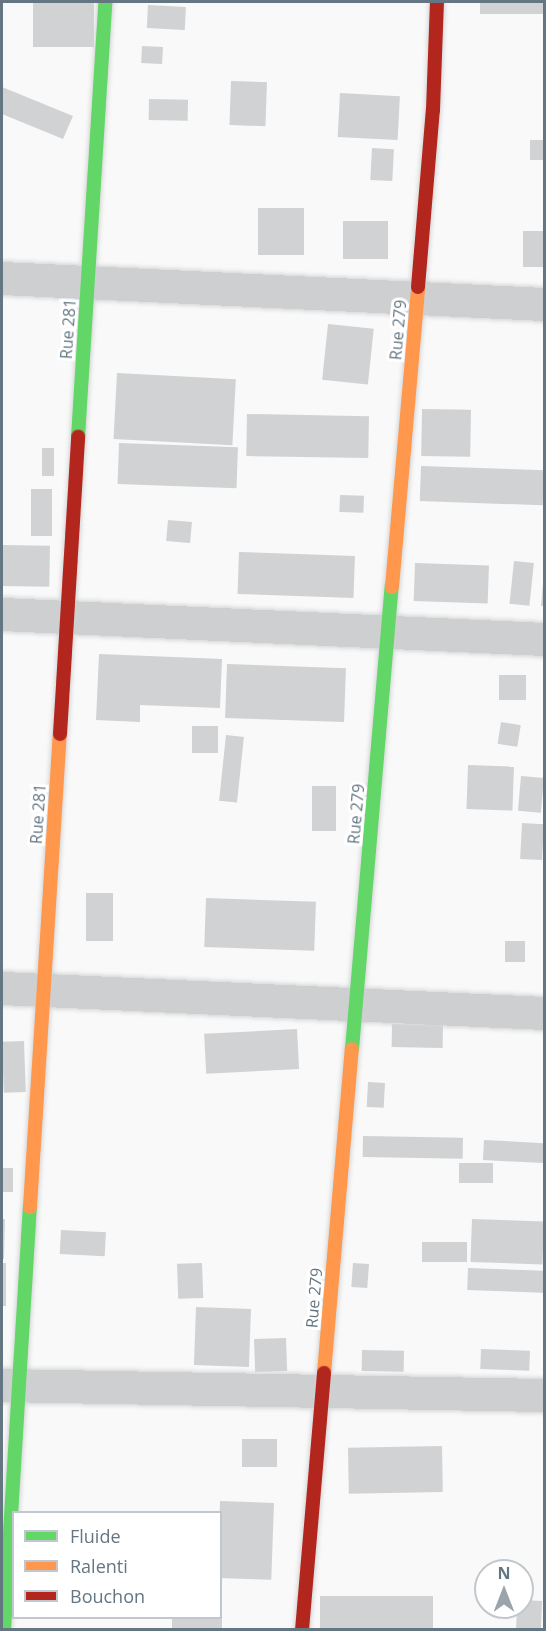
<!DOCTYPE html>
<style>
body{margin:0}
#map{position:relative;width:546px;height:1631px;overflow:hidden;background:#f9f9f9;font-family:"Open Sans",sans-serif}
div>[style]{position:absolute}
.building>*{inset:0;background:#d0d2d3;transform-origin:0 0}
.roads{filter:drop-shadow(0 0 2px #d5d6d7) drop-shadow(0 0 2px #d5d6d7)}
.street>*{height:33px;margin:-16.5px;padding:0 16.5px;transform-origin:16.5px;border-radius:16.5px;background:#cecfd0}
.fast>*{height:14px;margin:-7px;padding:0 7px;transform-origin:7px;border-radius:7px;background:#63d668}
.slow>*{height:14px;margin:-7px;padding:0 7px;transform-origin:7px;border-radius:7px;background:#ff974d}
.jam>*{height:14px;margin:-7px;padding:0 7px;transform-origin:7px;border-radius:7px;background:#b3261e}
span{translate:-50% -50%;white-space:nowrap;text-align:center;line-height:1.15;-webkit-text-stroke:6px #fff;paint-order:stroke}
.street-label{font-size:16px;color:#657683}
.frame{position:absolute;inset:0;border:3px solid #657683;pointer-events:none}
.legend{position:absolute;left:12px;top:1511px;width:210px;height:108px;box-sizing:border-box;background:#fff;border:2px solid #c1c8cd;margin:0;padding:8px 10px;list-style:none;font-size:18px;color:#657683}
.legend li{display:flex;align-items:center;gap:12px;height:30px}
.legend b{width:30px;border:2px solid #c1c8cd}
.north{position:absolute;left:474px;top:1559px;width:60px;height:60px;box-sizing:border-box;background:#fff;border:2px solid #c1c8cd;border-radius:50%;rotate:0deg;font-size:16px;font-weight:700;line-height:24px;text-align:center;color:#657683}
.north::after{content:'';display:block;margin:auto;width:21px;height:27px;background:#99a4ac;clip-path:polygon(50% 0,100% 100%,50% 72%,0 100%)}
</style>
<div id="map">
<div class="building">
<i style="left:33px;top:2px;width:61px;height:45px"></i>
<i style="left:480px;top:2px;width:64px;height:12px"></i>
<i style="left:148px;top:5px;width:38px;height:23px;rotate:3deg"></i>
<i style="left:142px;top:46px;width:21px;height:17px;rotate:3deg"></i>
<i style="left:231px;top:81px;width:36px;height:44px;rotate:2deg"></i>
<i style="clip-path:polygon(2px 87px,73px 116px,63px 139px,2px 114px)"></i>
<i style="left:340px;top:93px;width:60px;height:44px;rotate:3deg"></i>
<i style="left:149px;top:99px;width:39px;height:21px;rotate:1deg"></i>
<i style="left:530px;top:140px;width:14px;height:20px"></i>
<i style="left:372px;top:148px;width:22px;height:32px;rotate:3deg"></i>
<i style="left:258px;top:208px;width:46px;height:47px"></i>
<i style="left:388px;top:221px;width:38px;height:45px;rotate:90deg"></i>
<i style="left:523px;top:231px;width:21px;height:36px"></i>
<i style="left:328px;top:324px;width:46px;height:56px;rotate:6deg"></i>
<i style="left:117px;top:373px;width:119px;height:66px;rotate:3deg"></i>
<i style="left:422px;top:409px;width:49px;height:47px;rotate:1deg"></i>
<i style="left:247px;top:414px;width:122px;height:42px;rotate:1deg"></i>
<i style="left:119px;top:443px;width:119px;height:41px;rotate:2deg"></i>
<i style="left:42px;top:448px;width:12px;height:28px"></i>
<i style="left:421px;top:466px;width:123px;height:35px;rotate:2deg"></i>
<i style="left:31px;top:489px;width:21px;height:47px"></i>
<i style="left:340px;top:495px;width:24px;height:17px;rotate:2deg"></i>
<i style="left:168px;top:520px;width:24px;height:21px;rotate:5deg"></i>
<i style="left:2px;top:545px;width:48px;height:41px;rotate:1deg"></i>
<i style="left:239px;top:552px;width:116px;height:42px;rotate:2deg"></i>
<i style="left:514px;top:561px;width:20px;height:43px;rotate:6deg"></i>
<i style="left:415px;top:563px;width:74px;height:38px;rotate:2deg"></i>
<i style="clip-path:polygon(543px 583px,544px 583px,544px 606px,541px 606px)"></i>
<i style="clip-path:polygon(99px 654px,222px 659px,220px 708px,140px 705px,140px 722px,96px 720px)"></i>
<i style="left:227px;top:664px;width:119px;height:54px;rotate:2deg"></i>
<i style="left:499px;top:675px;width:27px;height:25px"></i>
<i style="left:501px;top:722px;width:20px;height:22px;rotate:9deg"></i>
<i style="left:192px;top:726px;width:26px;height:27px"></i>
<i style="left:226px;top:735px;width:18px;height:66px;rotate:6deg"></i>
<i style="left:468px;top:765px;width:46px;height:44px;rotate:2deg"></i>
<i style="left:521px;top:776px;width:23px;height:35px;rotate:5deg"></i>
<i style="left:312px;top:786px;width:24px;height:45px"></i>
<i style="left:522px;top:823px;width:22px;height:36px;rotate:3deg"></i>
<i style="left:86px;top:893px;width:27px;height:48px"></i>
<i style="left:206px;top:898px;width:110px;height:49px;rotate:2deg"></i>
<i style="left:505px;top:941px;width:20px;height:21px"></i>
<i style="left:392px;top:1024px;width:51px;height:23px;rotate:1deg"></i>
<i style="left:297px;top:1029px;width:40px;height:93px;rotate:87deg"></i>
<i style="left:24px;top:1041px;width:51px;height:22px;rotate:88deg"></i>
<i style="left:368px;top:1082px;width:17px;height:25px;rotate:3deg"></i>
<i style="left:363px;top:1136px;width:100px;height:21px;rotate:1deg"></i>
<i style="left:484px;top:1140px;width:60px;height:20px;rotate:3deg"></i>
<i style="left:459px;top:1163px;width:34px;height:20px"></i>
<i style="left:2px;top:1168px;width:11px;height:24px"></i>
<i style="clip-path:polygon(2px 1219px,5px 1219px,4px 1259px,2px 1259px)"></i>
<i style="left:472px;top:1219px;width:72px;height:43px;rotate:2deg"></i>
<i style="left:61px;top:1230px;width:45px;height:24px;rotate:3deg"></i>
<i style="left:422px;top:1242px;width:45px;height:20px"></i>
<i style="left:2px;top:1263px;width:4px;height:43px"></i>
<i style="left:202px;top:1263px;width:35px;height:25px;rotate:88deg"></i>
<i style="left:353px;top:1263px;width:16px;height:24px;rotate:4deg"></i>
<i style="left:468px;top:1268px;width:76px;height:22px;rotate:2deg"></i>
<i style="left:196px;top:1307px;width:55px;height:58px;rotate:2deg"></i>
<i style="left:286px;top:1338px;width:33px;height:32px;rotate:88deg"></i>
<i style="left:481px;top:1349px;width:49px;height:20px;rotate:2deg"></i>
<i style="left:362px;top:1350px;width:42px;height:21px;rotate:1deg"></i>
<i style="left:242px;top:1439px;width:35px;height:28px"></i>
<i style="left:442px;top:1446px;width:46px;height:94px;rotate:89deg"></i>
<i style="left:220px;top:1501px;width:54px;height:77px;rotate:2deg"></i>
<i style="left:320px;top:1596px;width:113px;height:34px"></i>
<i style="clip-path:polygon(522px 1600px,542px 1601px,541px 1630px,516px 1630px,517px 1607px,522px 1607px)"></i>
<i style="left:172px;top:1618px;width:50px;height:12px"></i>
</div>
<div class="roads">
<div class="street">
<i style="left:2px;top:278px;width:543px;rotate:2.75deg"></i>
<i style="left:2px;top:614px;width:543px;rotate:2.64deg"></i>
<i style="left:2px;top:988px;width:543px;rotate:2.64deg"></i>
<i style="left:2px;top:1385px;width:542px;rotate:1.06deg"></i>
</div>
<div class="fast">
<i style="left:78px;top:437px;width:436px;rotate:-86.4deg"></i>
<i style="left:352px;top:1049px;width:464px;rotate:-85.1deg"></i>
<i style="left:4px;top:1630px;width:424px;rotate:-86.5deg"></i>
</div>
<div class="slow">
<i style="left:392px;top:587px;width:301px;rotate:-85deg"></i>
<i style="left:30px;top:1207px;width:474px;rotate:-86.4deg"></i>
<i style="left:324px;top:1373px;width:325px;rotate:-85.1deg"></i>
</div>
<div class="jam">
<i style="left:418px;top:287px;width:178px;rotate:-85.2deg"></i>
<i style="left:433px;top:110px;width:108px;rotate:-87.9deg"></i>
<i style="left:60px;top:734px;width:298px;rotate:-86.5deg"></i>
<i style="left:302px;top:1630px;width:258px;rotate:-85.1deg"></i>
</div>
</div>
<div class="street-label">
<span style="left:68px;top:329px;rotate:-86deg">Rue 281</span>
<span style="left:398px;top:330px;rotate:-85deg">Rue 279</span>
<span style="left:38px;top:814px;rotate:-86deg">Rue 281</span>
<span style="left:356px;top:814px;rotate:-85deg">Rue 279</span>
<span style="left:314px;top:1298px;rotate:-85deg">Rue 279</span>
</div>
<div class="frame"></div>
<ul class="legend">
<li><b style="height:8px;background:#63d668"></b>Fluide</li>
<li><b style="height:8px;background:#ff974d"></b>Ralenti</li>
<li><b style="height:8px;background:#b3261e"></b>Bouchon</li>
</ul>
<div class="north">N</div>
</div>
